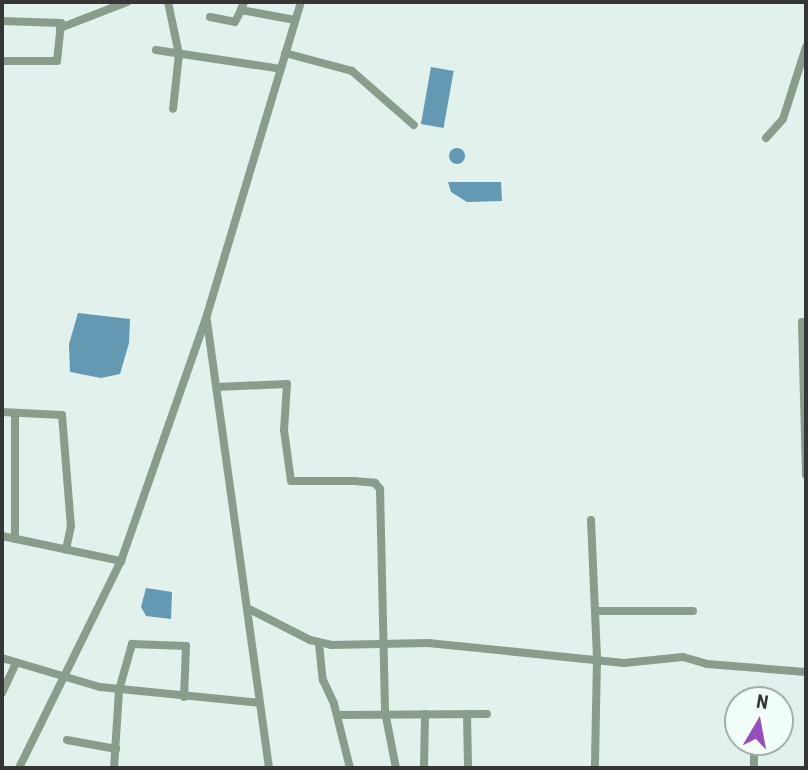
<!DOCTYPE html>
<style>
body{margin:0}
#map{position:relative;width:808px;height:770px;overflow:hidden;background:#e3f1ec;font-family:"Roboto Condensed",sans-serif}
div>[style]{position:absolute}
.water>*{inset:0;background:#6399b3;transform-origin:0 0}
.round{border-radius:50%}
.minor>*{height:8px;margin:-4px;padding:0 4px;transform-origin:4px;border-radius:4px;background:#8a9c8b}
span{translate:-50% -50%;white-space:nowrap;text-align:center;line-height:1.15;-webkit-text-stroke:6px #f1fefa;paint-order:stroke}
.frame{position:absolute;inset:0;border:4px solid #333836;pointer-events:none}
.north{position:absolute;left:724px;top:686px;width:70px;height:70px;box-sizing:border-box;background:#f1fefa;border:2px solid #a5afac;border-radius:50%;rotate:10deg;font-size:19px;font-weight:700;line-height:28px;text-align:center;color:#333836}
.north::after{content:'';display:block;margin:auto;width:24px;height:32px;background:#974cbf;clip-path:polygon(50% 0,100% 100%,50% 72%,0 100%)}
</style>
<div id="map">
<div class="water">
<i style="left:431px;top:67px;width:23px;height:58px;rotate:10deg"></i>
<i class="round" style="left:449px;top:148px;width:16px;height:16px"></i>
<i style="clip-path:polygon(448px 182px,501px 182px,502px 201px,467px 202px,451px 192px)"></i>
<i style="clip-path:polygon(78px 313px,130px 319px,129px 343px,120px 374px,101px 378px,70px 372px,69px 344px)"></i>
<i style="clip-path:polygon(146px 588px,172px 592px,171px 619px,146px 616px,141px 607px)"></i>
</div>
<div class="minor">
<i style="left:168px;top:2px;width:53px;rotate:78.1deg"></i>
<i style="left:179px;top:54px;width:55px;rotate:96.2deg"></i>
<i style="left:244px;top:2px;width:9px;rotate:111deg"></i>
<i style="left:241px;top:10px;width:55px;rotate:10.5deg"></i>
<i style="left:210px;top:17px;width:25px;rotate:11deg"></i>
<i style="left:235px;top:22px;width:13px;rotate:-63deg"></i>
<i style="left:2px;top:21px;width:59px;rotate:1.9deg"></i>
<i style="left:61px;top:23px;width:38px;rotate:96deg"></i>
<i style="left:57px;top:61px;width:55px;rotate:180deg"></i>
<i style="left:60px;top:28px;width:72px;rotate:-21.2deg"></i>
<i style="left:156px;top:50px;width:126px;rotate:8.6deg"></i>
<i style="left:285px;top:53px;width:69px;rotate:15deg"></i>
<i style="left:352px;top:71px;width:82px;rotate:41.1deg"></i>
<i style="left:766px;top:138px;width:25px;rotate:-48deg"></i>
<i style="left:783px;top:119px;width:76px;rotate:-72.3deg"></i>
<i style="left:207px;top:321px;width:451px;rotate:82.1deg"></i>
<i style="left:802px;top:322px;width:153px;rotate:88.5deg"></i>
<i style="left:216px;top:387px;width:71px;rotate:-2.4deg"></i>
<i style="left:287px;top:384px;width:46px;rotate:93.7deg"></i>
<i style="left:284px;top:430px;width:51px;rotate:82.2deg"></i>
<i style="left:291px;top:481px;width:63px"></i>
<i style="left:354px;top:481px;width:21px;rotate:5deg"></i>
<i style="left:375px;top:483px;width:8px;rotate:50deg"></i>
<i style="left:380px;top:489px;width:223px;rotate:88.7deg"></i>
<i style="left:385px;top:712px;width:57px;rotate:78.9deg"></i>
<i style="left:2px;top:412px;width:60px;rotate:2.9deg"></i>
<i style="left:62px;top:415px;width:111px;rotate:85.4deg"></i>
<i style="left:71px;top:526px;width:24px;rotate:102deg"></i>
<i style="left:15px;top:413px;width:126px;rotate:90deg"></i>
<i style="left:591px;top:520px;width:139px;rotate:87.5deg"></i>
<i style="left:597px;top:659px;width:109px;rotate:91.1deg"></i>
<i style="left:2px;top:536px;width:122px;rotate:11.9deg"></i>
<i style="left:247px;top:608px;width:71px;rotate:26.9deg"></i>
<i style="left:310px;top:640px;width:22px;rotate:13deg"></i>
<i style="left:331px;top:645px;width:97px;rotate:-1.2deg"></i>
<i style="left:428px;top:643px;width:197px;rotate:5.8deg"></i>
<i style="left:624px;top:663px;width:59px;rotate:-5.8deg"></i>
<i style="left:683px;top:657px;width:25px;rotate:16deg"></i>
<i style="left:707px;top:664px;width:99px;rotate:4.6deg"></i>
<i style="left:595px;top:611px;width:98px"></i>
<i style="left:319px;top:644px;width:36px;rotate:84deg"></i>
<i style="left:323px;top:680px;width:26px;rotate:65deg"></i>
<i style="left:334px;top:704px;width:66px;rotate:76deg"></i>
<i style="left:2px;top:658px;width:102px;rotate:16.5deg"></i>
<i style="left:100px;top:687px;width:160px;rotate:5.7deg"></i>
<i style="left:2px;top:693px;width:33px;rotate:-65deg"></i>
<i style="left:754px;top:698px;width:2px;rotate:90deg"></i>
<i style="left:467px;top:714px;width:54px;rotate:88.9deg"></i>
<i style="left:337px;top:715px;width:150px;rotate:-0.4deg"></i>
<i style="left:67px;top:740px;width:50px;rotate:10.4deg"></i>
<i style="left:754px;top:742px;width:26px;rotate:90deg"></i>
<i style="left:19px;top:768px;width:231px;rotate:-63.8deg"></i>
<i style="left:121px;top:561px;width:261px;rotate:-70.7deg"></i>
<i style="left:207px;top:315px;width:327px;rotate:-73.3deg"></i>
<i style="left:114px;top:768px;width:78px;rotate:-86.3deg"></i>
<i style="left:119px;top:690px;width:48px;rotate:-74.2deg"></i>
<i style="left:132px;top:644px;width:54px;rotate:2.1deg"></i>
<i style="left:186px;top:646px;width:51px;rotate:92.2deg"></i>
<i style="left:424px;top:768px;width:54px;rotate:-88.9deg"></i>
</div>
<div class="frame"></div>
<div class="north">N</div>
</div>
